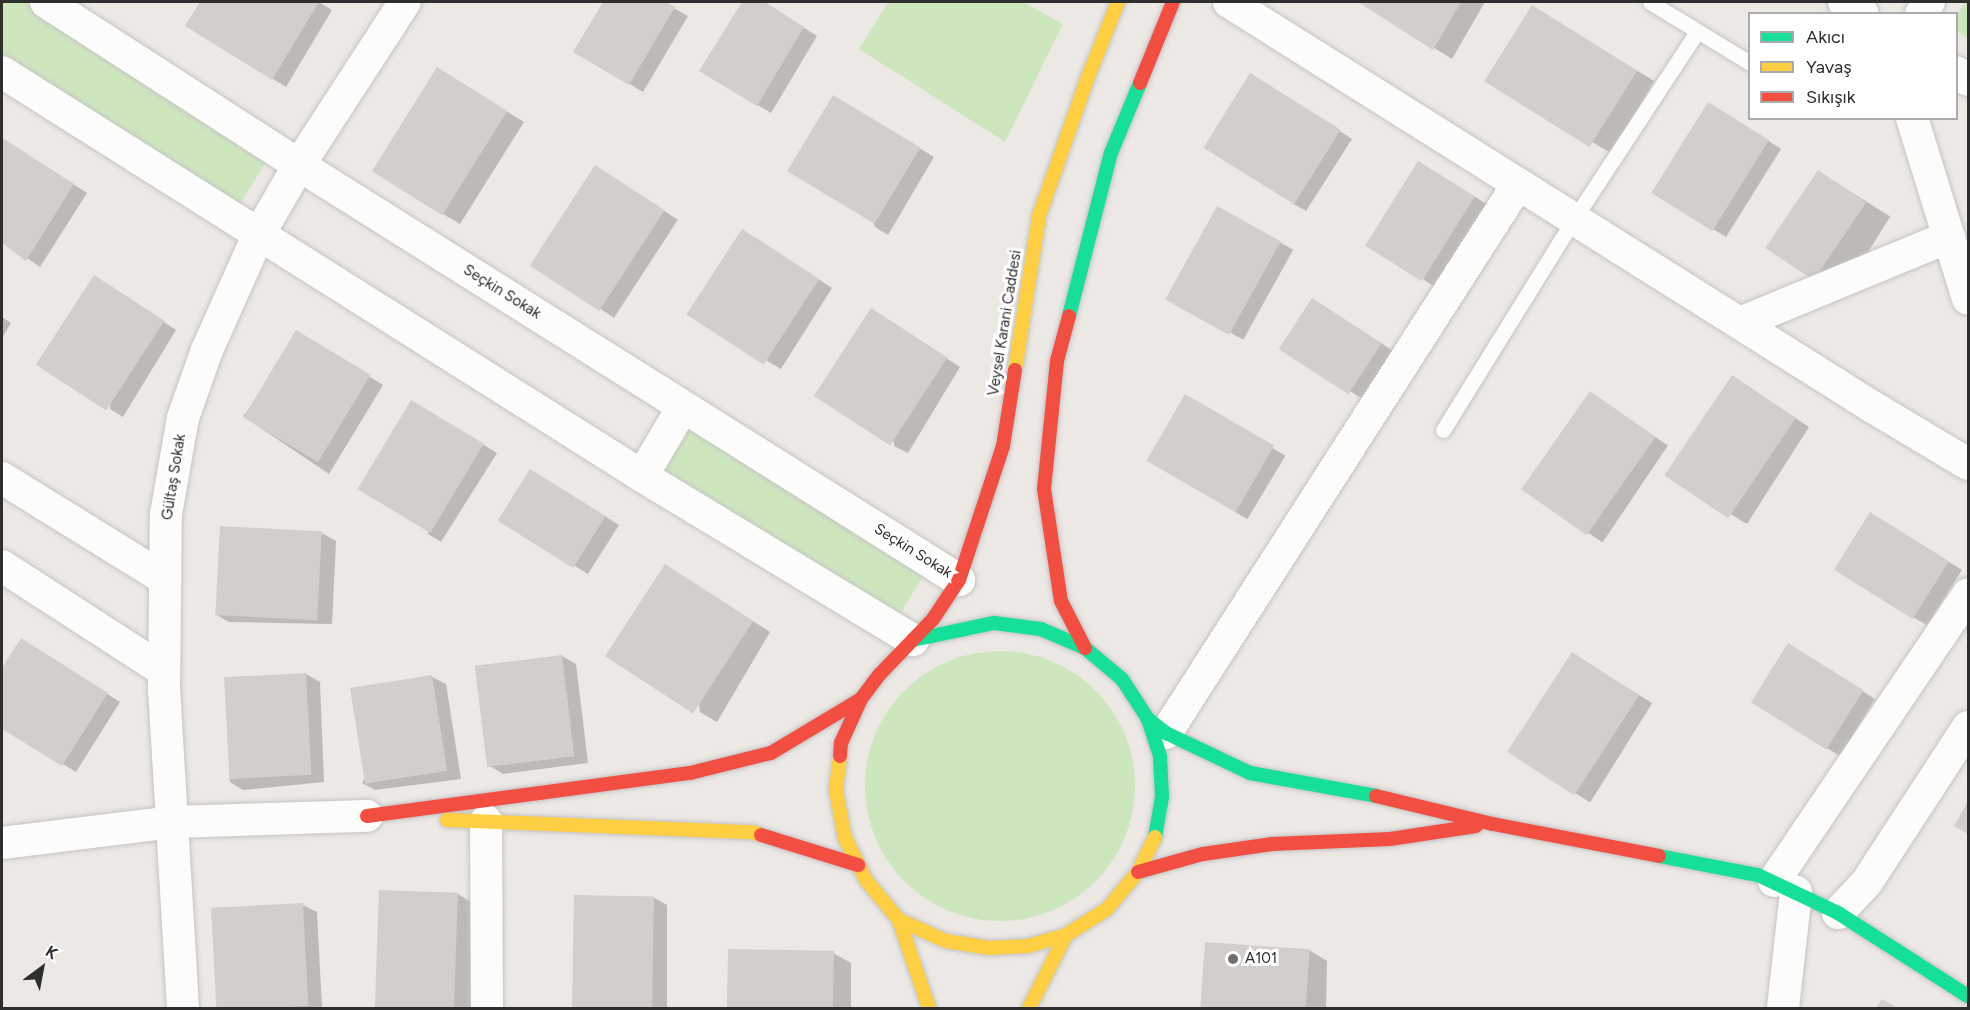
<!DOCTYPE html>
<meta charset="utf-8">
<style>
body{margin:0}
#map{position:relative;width:1970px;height:1010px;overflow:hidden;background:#ece8e4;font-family:Figtree,sans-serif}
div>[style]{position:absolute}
.green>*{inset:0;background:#cee6be;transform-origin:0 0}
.round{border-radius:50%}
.shadow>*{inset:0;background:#0003;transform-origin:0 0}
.building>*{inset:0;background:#d1cecb;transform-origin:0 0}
.roads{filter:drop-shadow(0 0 2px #c5c4c5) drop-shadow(0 0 2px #c5c4c5)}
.lane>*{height:15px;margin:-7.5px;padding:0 7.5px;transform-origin:7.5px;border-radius:7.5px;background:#fcfcfb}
.street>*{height:32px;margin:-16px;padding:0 16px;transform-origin:16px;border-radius:16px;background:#fcfcfb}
.fast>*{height:14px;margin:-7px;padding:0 7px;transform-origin:7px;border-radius:7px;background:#16e098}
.slow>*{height:14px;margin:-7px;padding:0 7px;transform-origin:7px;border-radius:7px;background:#ffcf43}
.jam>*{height:14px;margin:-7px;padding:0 7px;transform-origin:7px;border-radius:7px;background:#f24e42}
.dots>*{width:16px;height:16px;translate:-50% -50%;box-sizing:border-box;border:3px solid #fff;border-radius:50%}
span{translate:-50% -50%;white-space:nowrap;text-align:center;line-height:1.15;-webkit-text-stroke:6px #fff;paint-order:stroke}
.street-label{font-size:15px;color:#2e2e2e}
.poi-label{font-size:15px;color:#2e2e2e}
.left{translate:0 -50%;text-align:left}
.frame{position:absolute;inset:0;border:3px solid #2e2e2e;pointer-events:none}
.legend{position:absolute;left:1748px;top:12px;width:210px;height:108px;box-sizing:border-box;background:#fff;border:2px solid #ababab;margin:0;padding:8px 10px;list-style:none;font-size:18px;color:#2e2e2e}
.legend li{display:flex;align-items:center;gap:12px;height:30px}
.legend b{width:30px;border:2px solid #ababab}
.north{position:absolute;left:12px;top:938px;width:60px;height:60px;-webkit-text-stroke:4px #fff;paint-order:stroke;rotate:32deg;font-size:16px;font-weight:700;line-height:24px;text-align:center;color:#2e2e2e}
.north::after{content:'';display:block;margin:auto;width:21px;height:27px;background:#2e2e2e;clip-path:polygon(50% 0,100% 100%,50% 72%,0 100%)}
</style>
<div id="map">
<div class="green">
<i style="clip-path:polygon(2px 2px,32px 2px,271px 154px,238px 207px,2px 53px)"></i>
<i style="clip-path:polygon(888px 2px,1023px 2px,1063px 24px,1005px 142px,859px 49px)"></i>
<i style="clip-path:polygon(1965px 2px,1968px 2px,1968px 39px,1957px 31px,1957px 15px)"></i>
<i style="left:690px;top:420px;width:280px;height:61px;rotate:31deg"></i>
<i class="round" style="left:865px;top:651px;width:270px;height:270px"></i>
</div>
<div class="shadow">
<i style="clip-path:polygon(202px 2px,319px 2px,332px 10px,286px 87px,187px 25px)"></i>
<i style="clip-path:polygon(605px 2px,663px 2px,688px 16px,643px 92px,575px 51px)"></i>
<i style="clip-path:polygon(744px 2px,763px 2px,817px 36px,771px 113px,701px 71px)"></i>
<i style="clip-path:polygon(1361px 2px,1485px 2px,1452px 59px)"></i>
<i style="clip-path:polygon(1551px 18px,1654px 81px,1613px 154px,1489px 83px)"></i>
<i style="clip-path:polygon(455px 79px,524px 122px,460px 224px,443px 214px)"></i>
<i style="clip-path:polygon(1264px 83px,1352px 139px,1306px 211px,1292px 203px)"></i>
<i style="clip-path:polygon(834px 97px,934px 157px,888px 235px,875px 227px)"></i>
<i style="clip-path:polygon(1722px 111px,1781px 149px,1726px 237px,1653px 192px)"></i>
<i style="clip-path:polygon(2px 138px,87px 193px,40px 267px,2px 241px)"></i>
<i style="clip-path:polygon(1432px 170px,1488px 205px,1437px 288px,1424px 280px)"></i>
<i style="left:1819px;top:172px;width:84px;height:92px;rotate:32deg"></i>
<i style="left:609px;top:175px;width:82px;height:117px;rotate:33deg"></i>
<i style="left:1218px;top:208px;width:86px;height:103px;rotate:29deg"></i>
<i style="clip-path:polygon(756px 238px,832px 288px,781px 369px,690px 316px)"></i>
<i style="clip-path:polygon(108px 285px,176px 330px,123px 417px,110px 409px)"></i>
<i style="clip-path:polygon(1326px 308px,1395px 352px,1366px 401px,1283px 350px)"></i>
<i style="clip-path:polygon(2px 317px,11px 323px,2px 338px)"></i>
<i style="clip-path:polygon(885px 318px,960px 367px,908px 453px,894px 446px)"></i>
<i style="clip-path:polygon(310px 340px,383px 385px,329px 474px,243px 416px)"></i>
<i style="clip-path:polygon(1746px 385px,1809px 427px,1747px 524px,1670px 478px)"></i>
<i style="left:1590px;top:393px;width:94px;height:117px;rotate:34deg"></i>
<i style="left:1186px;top:396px;width:116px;height:74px;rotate:31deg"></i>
<i style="clip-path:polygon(412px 402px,497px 453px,441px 542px,428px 534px)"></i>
<i style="clip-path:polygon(544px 478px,619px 525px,588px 574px,575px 566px)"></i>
<i style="clip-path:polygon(1884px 522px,1962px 570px,1927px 625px,1914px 618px)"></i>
<i style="clip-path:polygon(322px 533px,336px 541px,332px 624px,229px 622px,215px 614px)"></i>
<i style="clip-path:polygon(683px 576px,770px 632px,717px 722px,700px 712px)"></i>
<i style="clip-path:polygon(21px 640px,120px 702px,76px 772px,2px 727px,2px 671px)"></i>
<i style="clip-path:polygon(1802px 653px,1875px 699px,1840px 756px,1753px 703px)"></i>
<i style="clip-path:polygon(562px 656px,576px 664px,588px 763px,503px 774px,490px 766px)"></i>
<i style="left:1586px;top:662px;width:78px;height:117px;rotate:32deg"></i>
<i style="clip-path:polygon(306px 674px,320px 682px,324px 782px,243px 790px,230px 782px,226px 681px)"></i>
<i style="clip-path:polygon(432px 677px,446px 684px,461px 779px,375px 790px,362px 783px)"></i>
<i style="clip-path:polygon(381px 892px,458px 894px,476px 905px,472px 1008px,377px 1008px)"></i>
<i style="clip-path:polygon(653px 897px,667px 905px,667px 1008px,571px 1008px)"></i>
<i style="clip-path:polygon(303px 905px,317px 912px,322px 1008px,217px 1008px,212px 909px)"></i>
<i style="clip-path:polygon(1207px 944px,1309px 950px,1327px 961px,1326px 1008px,1206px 1008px)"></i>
<i style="clip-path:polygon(729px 951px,833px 953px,851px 963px,851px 1008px,727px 1008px)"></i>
</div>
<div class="building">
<i style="clip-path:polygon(200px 2px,319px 2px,272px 80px,185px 26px)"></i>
<i style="clip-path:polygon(603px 2px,666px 2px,675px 7px,629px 85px,573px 52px)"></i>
<i style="clip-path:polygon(742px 2px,765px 2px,804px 27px,757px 106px,699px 71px)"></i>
<i style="clip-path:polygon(1358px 2px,1461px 2px,1433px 50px)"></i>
<i style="left:1532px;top:5px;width:124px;height:90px;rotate:32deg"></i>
<i style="left:437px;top:67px;width:83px;height:123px;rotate:32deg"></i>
<i style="left:1250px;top:73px;width:107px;height:88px;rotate:32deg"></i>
<i style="left:833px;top:95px;width:102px;height:89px;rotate:31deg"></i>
<i style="left:1708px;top:102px;width:72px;height:107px;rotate:32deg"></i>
<i style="clip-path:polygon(2px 138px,74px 184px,26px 261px,2px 243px)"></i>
<i style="left:1418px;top:161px;width:67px;height:100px;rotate:32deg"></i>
<i style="left:595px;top:165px;width:83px;height:120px;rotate:33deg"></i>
<i style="left:1818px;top:170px;width:58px;height:94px;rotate:34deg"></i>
<i style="left:1217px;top:206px;width:73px;height:107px;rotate:29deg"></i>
<i style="left:742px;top:229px;width:92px;height:102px;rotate:33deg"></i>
<i style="left:94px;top:275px;width:84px;height:107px;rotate:33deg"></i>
<i style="left:1312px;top:298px;width:83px;height:61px;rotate:33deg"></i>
<i style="left:871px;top:308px;width:91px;height:105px;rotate:33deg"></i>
<i style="left:296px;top:330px;width:87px;height:102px;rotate:31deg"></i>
<i style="left:1732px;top:375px;width:77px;height:121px;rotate:34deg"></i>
<i style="left:1590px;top:391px;width:80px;height:120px;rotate:35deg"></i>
<i style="left:1185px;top:394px;width:103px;height:77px;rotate:30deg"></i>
<i style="left:411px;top:400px;width:85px;height:104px;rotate:31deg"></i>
<i style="left:530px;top:469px;width:89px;height:61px;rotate:32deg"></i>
<i style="left:1870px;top:512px;width:93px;height:68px;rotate:32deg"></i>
<i style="left:220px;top:526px;width:102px;height:89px;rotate:3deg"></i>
<i style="left:665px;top:564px;width:105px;height:110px;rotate:33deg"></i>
<i style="clip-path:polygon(21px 638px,108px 693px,62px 766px,2px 729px,2px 668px)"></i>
<i style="left:1788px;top:643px;width:89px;height:70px;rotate:32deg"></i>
<i style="left:1572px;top:652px;width:80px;height:119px;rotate:33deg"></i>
<i style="left:562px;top:655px;width:102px;height:88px;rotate:83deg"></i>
<i style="left:306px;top:673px;width:102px;height:82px;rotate:87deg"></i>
<i style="left:432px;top:675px;width:97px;height:83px;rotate:81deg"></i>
<i style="clip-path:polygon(1968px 801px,1968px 834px,1954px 826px)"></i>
<i style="left:379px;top:890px;width:79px;height:118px;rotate:2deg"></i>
<i style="left:574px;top:895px;width:80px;height:113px;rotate:1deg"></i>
<i style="left:303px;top:903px;width:103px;height:92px;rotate:87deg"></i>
<i style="left:1205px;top:942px;width:105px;height:66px;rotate:4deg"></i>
<i style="left:728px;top:949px;width:106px;height:59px;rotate:1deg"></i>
<i style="clip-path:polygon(1882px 999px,1898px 1008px,1876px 1008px)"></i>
</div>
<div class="roads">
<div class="lane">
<i style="left:1650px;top:2px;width:117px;rotate:31.4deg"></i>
<i style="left:1443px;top:430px;width:248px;rotate:-58.2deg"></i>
<i style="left:1574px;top:219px;width:224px;rotate:-56.7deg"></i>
</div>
<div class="street">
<i style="left:46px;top:2px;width:301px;rotate:32.8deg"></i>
<i style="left:299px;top:165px;width:780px;rotate:32.16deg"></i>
<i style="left:1229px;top:2px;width:759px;rotate:32.18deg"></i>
<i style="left:1871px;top:406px;width:113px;rotate:30.9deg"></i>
<i style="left:1844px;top:2px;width:22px;rotate:32deg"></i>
<i style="left:1921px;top:14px;width:14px;rotate:-56deg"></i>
<i style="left:2px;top:72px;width:757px;rotate:32.26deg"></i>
<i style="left:642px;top:476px;width:317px;rotate:31.2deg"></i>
<i style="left:1956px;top:72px;width:14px;rotate:34deg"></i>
<i style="left:1912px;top:118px;width:189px;rotate:72.8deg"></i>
<i style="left:1740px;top:323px;width:226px;rotate:-22.4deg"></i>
<i style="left:642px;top:476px;width:80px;rotate:-59.3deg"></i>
<i style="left:2px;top:478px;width:192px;rotate:31.8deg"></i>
<i style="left:2px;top:566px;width:193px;rotate:32.9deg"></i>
<i style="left:1166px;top:733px;width:652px;rotate:-57.33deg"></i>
<i style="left:486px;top:821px;width:187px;rotate:89.7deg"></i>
<i style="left:2px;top:843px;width:171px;rotate:-7deg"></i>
<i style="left:172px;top:822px;width:195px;rotate:-1.8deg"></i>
<i style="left:1774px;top:881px;width:346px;rotate:-55.9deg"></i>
<i style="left:1838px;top:913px;width:42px;rotate:-46.9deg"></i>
<i style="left:1867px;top:882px;width:185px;rotate:-56.9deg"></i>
<i style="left:183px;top:1008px;width:318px;rotate:-93.4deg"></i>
<i style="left:164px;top:691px;width:177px;rotate:-89.4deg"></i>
<i style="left:166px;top:514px;width:97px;rotate:-80deg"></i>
<i style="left:183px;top:418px;width:72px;rotate:-70.6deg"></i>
<i style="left:207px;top:350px;width:125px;rotate:-65.9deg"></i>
<i style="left:258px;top:236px;width:82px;rotate:-60deg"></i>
<i style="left:299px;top:165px;width:194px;rotate:-57deg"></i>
<i style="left:1783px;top:1008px;width:117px;rotate:-83.6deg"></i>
</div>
<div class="fast">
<i style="left:1069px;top:316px;width:168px;rotate:-75.6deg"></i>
<i style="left:1111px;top:153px;width:76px;rotate:-67.5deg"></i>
<i style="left:913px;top:640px;width:83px;rotate:-11.9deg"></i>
<i style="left:994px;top:623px;width:47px;rotate:7.3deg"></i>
<i style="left:1041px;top:629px;width:48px;rotate:23.4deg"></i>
<i style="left:1085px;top:648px;width:48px;rotate:40deg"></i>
<i style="left:1122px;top:679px;width:48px;rotate:57deg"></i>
<i style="left:1148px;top:719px;width:40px;rotate:72deg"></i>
<i style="left:1160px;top:757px;width:40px;rotate:87.1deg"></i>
<i style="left:1162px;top:797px;width:41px;rotate:99.9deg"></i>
<i style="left:1148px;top:719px;width:23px;rotate:38deg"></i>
<i style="left:1166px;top:733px;width:93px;rotate:25.5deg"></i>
<i style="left:1250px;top:773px;width:128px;rotate:10.3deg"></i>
<i style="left:1659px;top:856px;width:101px;rotate:10.9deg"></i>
<i style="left:1758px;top:875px;width:89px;rotate:25.4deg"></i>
<i style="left:1838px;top:913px;width:154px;rotate:32.6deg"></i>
</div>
<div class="slow">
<i style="left:1015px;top:370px;width:156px;rotate:-81.1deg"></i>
<i style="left:1039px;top:216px;width:147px;rotate:-70.6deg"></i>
<i style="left:1088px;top:77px;width:81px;rotate:-68.2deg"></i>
<i style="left:840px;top:756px;width:35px;rotate:97deg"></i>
<i style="left:836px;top:791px;width:48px;rotate:79.2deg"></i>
<i style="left:845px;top:838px;width:47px;rotate:63.4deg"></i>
<i style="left:866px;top:880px;width:52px;rotate:50.5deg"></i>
<i style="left:899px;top:920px;width:51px;rotate:24.1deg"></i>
<i style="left:946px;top:941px;width:44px;rotate:9.2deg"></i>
<i style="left:989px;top:948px;width:39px;rotate:-3deg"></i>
<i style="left:1028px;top:946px;width:40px;rotate:-16deg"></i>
<i style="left:1066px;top:935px;width:49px;rotate:-32.4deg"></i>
<i style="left:1107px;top:909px;width:48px;rotate:-50deg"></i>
<i style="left:1138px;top:872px;width:39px;rotate:-64deg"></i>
<i style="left:447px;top:820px;width:305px;rotate:2.3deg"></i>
<i style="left:752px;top:832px;width:9px;rotate:18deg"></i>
<i style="left:899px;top:920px;width:93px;rotate:71.2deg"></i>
<i style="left:1029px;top:1008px;width:82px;rotate:-63.1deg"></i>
</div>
<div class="jam">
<i style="left:1140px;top:83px;width:87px;rotate:-67.8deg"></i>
<i style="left:1069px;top:316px;width:47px;rotate:104.9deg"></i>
<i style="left:1057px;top:361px;width:129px;rotate:95.8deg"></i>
<i style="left:1044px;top:489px;width:113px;rotate:81.4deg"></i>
<i style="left:1061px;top:601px;width:53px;rotate:62.9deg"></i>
<i style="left:840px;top:756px;width:13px;rotate:-86deg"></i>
<i style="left:841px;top:743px;width:48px;rotate:-65.6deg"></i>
<i style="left:861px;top:699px;width:31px;rotate:-53deg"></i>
<i style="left:880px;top:674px;width:76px;rotate:-46.1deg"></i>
<i style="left:933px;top:619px;width:47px;rotate:-56.3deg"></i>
<i style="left:959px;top:580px;width:141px;rotate:-71.8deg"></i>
<i style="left:1003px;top:446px;width:77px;rotate:-81deg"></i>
<i style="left:1376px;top:796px;width:120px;rotate:13.5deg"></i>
<i style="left:1493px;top:824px;width:169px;rotate:10.9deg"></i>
<i style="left:367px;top:816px;width:326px;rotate:-7.6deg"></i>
<i style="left:690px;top:773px;width:83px;rotate:-13.9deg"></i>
<i style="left:771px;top:753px;width:105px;rotate:-31deg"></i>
<i style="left:761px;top:835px;width:102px;rotate:17.2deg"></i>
<i style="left:1138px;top:872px;width:67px;rotate:-15.5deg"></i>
<i style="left:1203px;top:854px;width:70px;rotate:-8.2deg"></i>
<i style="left:1272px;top:844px;width:118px;rotate:-2.4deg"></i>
<i style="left:1390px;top:839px;width:87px;rotate:-8.6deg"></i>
</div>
</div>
<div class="dots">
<i style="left:1233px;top:959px;background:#706f6e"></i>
</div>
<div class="street-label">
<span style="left:502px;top:292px;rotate:32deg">Seçkin Sokak</span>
<span style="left:1005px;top:323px;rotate:-81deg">Veysel Karani Caddesi</span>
<span style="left:174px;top:477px;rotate:-81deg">Gültaş Sokak</span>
<span style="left:913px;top:551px;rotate:32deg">Seçkin Sokak</span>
</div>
<div class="poi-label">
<span class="left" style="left:1245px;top:959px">A101</span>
</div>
<div class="frame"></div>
<ul class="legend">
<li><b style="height:8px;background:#16e098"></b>Akıcı</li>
<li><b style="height:8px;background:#ffcf43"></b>Yavaş</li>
<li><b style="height:8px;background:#f24e42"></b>Sıkışık</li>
</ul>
<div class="north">K</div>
</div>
